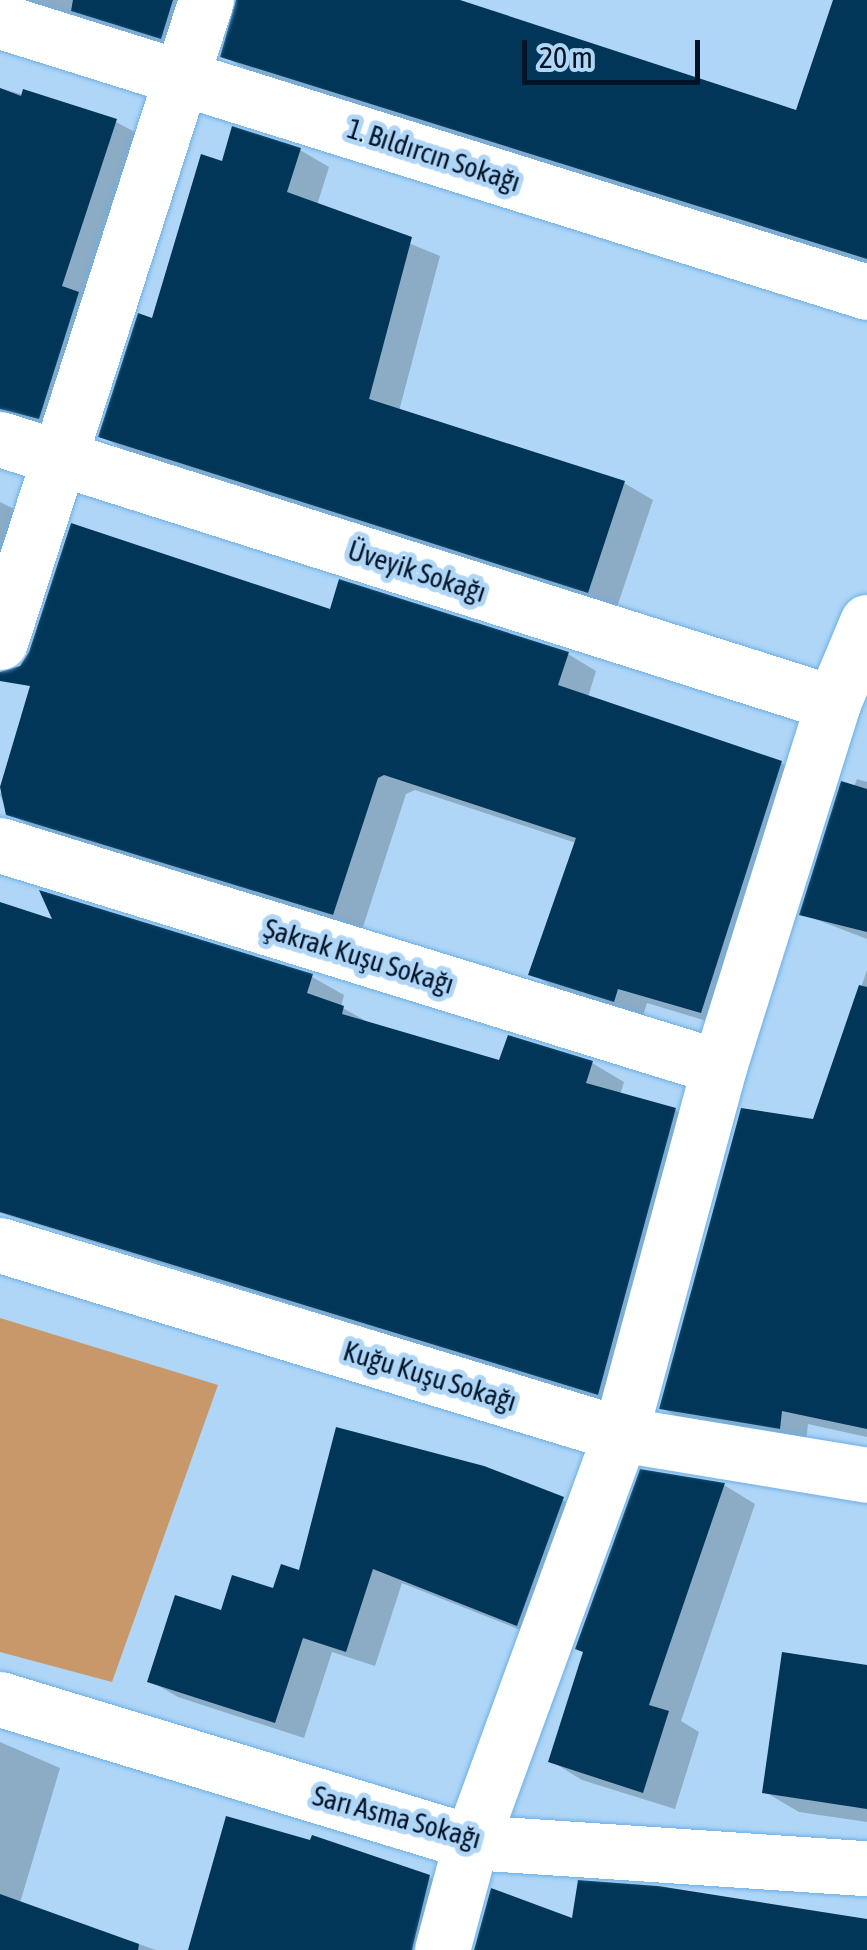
<!DOCTYPE html>
<meta charset="utf-8">
<style>
body{margin:0}
#map{position:relative;width:867px;height:1950px;overflow:hidden;background:#afd6f7;font-family:"Asap Condensed",sans-serif}
div>[style]{position:absolute}
.green>*{inset:0;background:#c8986a}
.shadow>*{inset:0;background:#0003}
.building>*{inset:0;background:#013658}
.roads{filter:drop-shadow(0 0 2px #6dafe5) drop-shadow(0 0 2px #6dafe5)}
.minor>*{height:55px;margin:-27.5px;padding:0 27.5px;transform-origin:27.5px;border-radius:27.5px;background:#fff}
.tertiary>*{height:55px;margin:-27.5px;padding:0 27.5px;transform-origin:27.5px;border-radius:27.5px;background:#fff}
span{translate:-50% -50%;white-space:nowrap;text-align:center;line-height:1.15;-webkit-text-stroke:10px #afd6f7;paint-order:stroke}
.street-label{font-size:28px;color:#001327}
.scale{position:absolute;left:522px;top:40px;width:178px;height:45px;box-sizing:border-box;border:5px solid #001327;border-top:0;padding-left:12px;font-size:30px;line-height:35px;white-space:nowrap;color:#001327;-webkit-text-stroke:8px #afd6f7;paint-order:stroke}
</style>
<div id="map">
<div class="green">
<i style="clip-path:polygon(0 1318px,218px 1385px,112px 1682px,0 1652px)"></i>
</div>
<div class="shadow">
<i style="clip-path:polygon(0 0,214px 0,193px 55px)"></i>
<i style="clip-path:polygon(238px 0,443px 0,798px 113px,836px 0,867px 0,867px 265px,255px 74px,223px 56px)"></i>
<i style="clip-path:polygon(0 88px,116px 122px,144px 137px,67px 433px,0 432px)"></i>
<i style="clip-path:polygon(300px 150px,329px 167px,317px 205px,440px 256px,399px 411px,624px 483px,653px 500px,617px 607px,130px 453px,101px 436px,223px 164px)"></i>
<i style="clip-path:polygon(0 502px,38px 521px,0 582px)"></i>
<i style="clip-path:polygon(63px 597px,331px 612px,568px 654px,596px 671px,588px 697px,781px 763px,810px 779px,730px 1028px,647px 1003px,643px 1016px,560px 991px,532px 974px,576px 843px,415px 790px,406px 794px,362px 930px,38px 830px,8px 813px,0 795px)"></i>
<i style="clip-path:polygon(857px 779px,867px 782px,867px 939px,802px 914px)"></i>
<i style="clip-path:polygon(44px 894px,312px 977px,344px 995px,341px 1007px,375px 1026px,501px 1064px,510px 1038px,592px 1063px,624px 1082px,620px 1095px,675px 1110px,707px 1129px,631px 1411px,0 1213px,0 905px,57px 923px)"></i>
<i style="clip-path:polygon(867px 970px,867px 1437px,808px 1424px,806px 1443px,689px 1423px,662px 1408px,815px 1122px)"></i>
<i style="clip-path:polygon(724px 1485px,755px 1504px,681px 1721px,699px 1732px,675px 1809px,582px 1780px,551px 1761px)"></i>
<i style="clip-path:polygon(563px 1500px,591px 1516px,546px 1640px,402px 1583px,375px 1666px,332px 1652px,304px 1738px,178px 1697px,150px 1681px,223px 1613px,301px 1573px)"></i>
<i style="clip-path:polygon(867px 1667px,867px 1822px,799px 1812px,765px 1792px)"></i>
<i style="clip-path:polygon(0 1742px,60px 1768px,20px 1903px,156px 1950px,0 1950px)"></i>
<i style="clip-path:polygon(429px 1877px,457px 1893px,444px 1950px,190px 1950px)"></i>
</div>
<div class="building">
<i style="clip-path:polygon(73px 0,173px 0,161px 39px,71px 11px)"></i>
<i style="clip-path:polygon(236px 0,460px 0,796px 110px,833px 0,867px 0,867px 259px,220px 57px)"></i>
<i style="clip-path:polygon(0 88px,21px 96px,23px 89px,117px 119px,62px 286px,79px 292px,39px 419px,0 409px)"></i>
<i style="clip-path:polygon(232px 126px,301px 148px,287px 192px,412px 237px,369px 399px,625px 481px,588px 593px,98px 437px,138px 313px,152px 318px,201px 154px,222px 161px)"></i>
<i style="clip-path:polygon(71px 523px,330px 609px,339px 579px,569px 652px,558px 685px,782px 761px,701px 1013px,618px 989px,614px 1002px,528px 975px,576px 838px,384px 775px,378px 778px,333px 915px,6px 815px,0 787px,30px 686px,0 681px,0 672px,20px 666px,29px 652px)"></i>
<i style="clip-path:polygon(841px 781px,867px 789px,867px 932px,799px 915px)"></i>
<i style="clip-path:polygon(39px 890px,313px 974px,307px 993px,344px 1006px,342px 1014px,499px 1060px,508px 1035px,593px 1061px,586px 1083px,676px 1108px,598px 1395px,0 1212px,0 902px,52px 919px)"></i>
<i style="clip-path:polygon(859px 985px,867px 987px,867px 1429px,782px 1411px,780px 1429px,659px 1409px,741px 1108px,813px 1119px)"></i>
<i style="clip-path:polygon(336px 1427px,484px 1466px,564px 1497px,517px 1626px,373px 1569px,346px 1652px,303px 1638px,275px 1723px,147px 1682px,175px 1595px,221px 1610px,232px 1575px,273px 1588px,281px 1564px,299px 1570px)"></i>
<i style="clip-path:polygon(640px 1469px,725px 1483px,649px 1705px,669px 1711px,643px 1793px,548px 1762px,583px 1652px,575px 1649px)"></i>
<i style="clip-path:polygon(782px 1652px,867px 1665px,867px 1809px,762px 1793px)"></i>
<i style="clip-path:polygon(226px 1816px,310px 1840px,312px 1835px,430px 1875px,412px 1950px,188px 1950px)"></i>
<i style="clip-path:polygon(578px 1880px,658px 1886px,867px 1919px,867px 1950px,474px 1950px,491px 1888px,572px 1918px)"></i>
<i style="clip-path:polygon(0 1894px,139px 1944px,138px 1950px,0 1950px)"></i>
</div>
<div class="roads">
<div class="minor">
<i style="left:0;top:21px;width:908px;rotate:17.36deg"></i>
<i style="left:0;top:439px;width:874px;rotate:17.58deg"></i>
<i style="left:0;top:845px;width:752px;rotate:17.16deg"></i>
<i style="left:0;top:1245px;width:648px;rotate:16.95deg"></i>
<i style="left:620px;top:1434px;width:250px;rotate:9.4deg"></i>
<i style="left:0;top:1699px;width:492px;rotate:16.9deg"></i>
<i style="left:471px;top:1842px;width:397px;rotate:3.8deg"></i>
<i style="left:442px;top:1950px;width:112px;rotate:-75deg"></i>
<i style="left:471px;top:1842px;width:434px;rotate:-69.9deg"></i>
<i style="left:620px;top:1434px;width:380px;rotate:-74.9deg"></i>
<i style="left:719px;top:1067px;width:381px;rotate:-72.6deg"></i>
<i style="left:833px;top:703px;width:88px;rotate:-67.2deg"></i>
</div>
<div class="tertiary">
<i style="left:0;top:642px;width:674px;rotate:-72.21deg"></i>
</div>
</div>
<div class="street-label">
<span style="left:434px;top:155px;rotate:18deg">1. Bıldırcın Sokağı</span>
<span style="left:417px;top:571px;rotate:18deg">Üveyik Sokağı</span>
<span style="left:359px;top:956px;rotate:17deg">Şakrak Kuşu Sokağı</span>
<span style="left:430px;top:1376px;rotate:17deg">Kuğu Kuşu Sokağı</span>
<span style="left:397px;top:1817px;rotate:15deg">Sarı Asma Sokağı</span>
</div>
<div class="scale">20 m</div>
</div>
